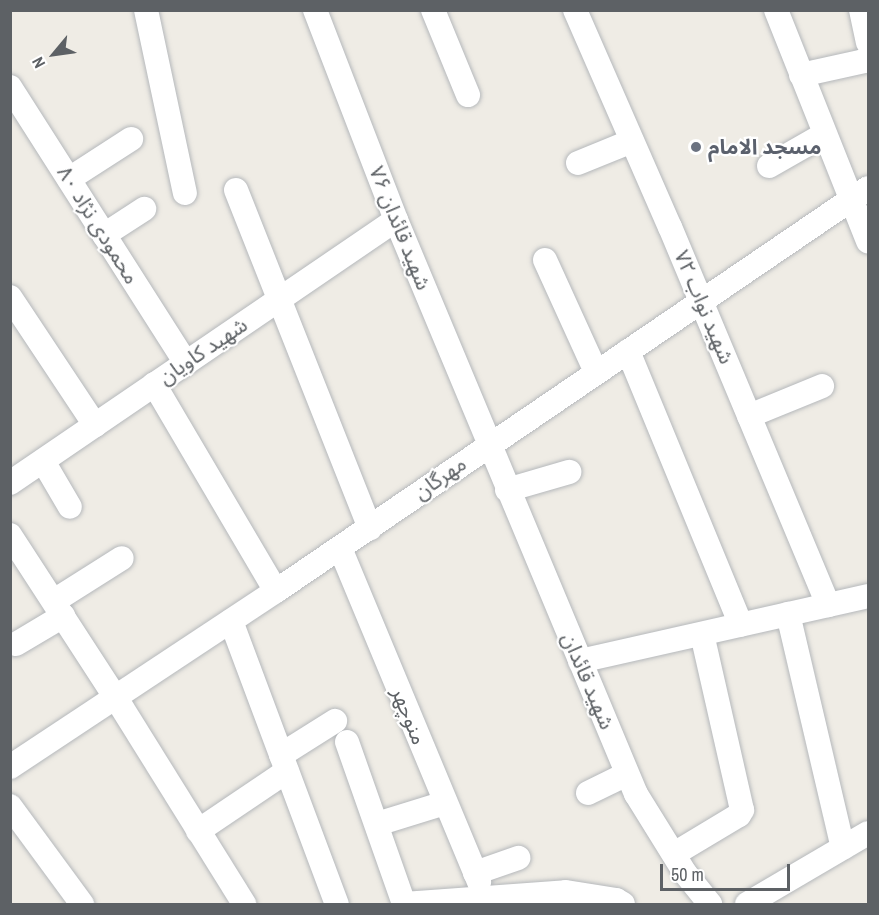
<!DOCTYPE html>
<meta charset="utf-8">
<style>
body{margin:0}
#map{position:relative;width:879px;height:915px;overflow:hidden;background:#efece5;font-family:"Archivo Narrow","Noto Sans Arabic",sans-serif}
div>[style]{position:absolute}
.roads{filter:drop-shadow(0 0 2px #b5b8bb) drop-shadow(0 0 2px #b5b8bb)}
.minor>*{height:24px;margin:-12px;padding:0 12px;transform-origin:12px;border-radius:12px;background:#fff}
.dots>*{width:16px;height:16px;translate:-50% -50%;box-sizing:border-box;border:3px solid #fff;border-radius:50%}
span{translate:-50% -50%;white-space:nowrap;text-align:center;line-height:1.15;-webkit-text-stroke:4.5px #fff;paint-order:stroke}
.worship-label{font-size:21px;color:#5b616d;font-weight:700}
.left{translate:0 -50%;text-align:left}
.street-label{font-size:21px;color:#5d6165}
.frame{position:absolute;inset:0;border:12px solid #5d6165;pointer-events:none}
.north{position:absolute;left:24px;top:24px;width:60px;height:60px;-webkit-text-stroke:4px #fff;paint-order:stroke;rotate:241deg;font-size:16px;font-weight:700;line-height:24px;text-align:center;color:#5d6165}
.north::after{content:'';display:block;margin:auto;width:21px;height:27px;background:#5d6165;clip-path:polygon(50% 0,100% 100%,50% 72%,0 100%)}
.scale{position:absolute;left:660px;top:864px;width:130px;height:27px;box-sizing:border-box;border:3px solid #5d6165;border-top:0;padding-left:8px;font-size:18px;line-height:21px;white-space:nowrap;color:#5d6165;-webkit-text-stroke:4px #fff;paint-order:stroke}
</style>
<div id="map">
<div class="roads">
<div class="minor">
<i style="left:146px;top:10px;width:187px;rotate:78deg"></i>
<i style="left:315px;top:10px;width:225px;rotate:68.9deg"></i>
<i style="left:396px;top:220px;width:622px;rotate:67.31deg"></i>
<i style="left:636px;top:794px;width:93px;rotate:58.2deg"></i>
<i style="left:685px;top:873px;width:40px;rotate:51deg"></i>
<i style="left:433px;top:10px;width:92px;rotate:67.6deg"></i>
<i style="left:575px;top:10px;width:237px;rotate:66.4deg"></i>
<i style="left:670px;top:227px;width:410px;rotate:67.3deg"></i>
<i style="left:776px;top:10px;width:249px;rotate:68.3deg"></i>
<i style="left:861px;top:10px;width:33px;rotate:78deg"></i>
<i style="left:801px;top:75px;width:65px;rotate:-12.5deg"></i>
<i style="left:864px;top:61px;width:6px;rotate:-45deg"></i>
<i style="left:10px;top:87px;width:327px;rotate:57.5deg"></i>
<i style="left:578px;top:163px;width:58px;rotate:-22.2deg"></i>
<i style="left:769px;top:166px;width:64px;rotate:-29.7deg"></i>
<i style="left:69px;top:179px;width:74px;rotate:-32.8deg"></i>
<i style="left:236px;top:190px;width:364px;rotate:68.4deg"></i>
<i style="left:104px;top:235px;width:48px;rotate:-33deg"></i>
<i style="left:545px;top:260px;width:123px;rotate:65.5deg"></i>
<i style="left:10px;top:297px;width:154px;rotate:56.4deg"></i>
<i style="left:628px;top:351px;width:296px;rotate:67.6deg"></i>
<i style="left:154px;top:384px;width:240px;rotate:59.5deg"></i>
<i style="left:749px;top:416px;width:79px;rotate:-22.3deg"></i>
<i style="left:43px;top:461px;width:53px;rotate:59.6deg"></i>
<i style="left:10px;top:483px;width:467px;rotate:-34.3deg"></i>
<i style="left:507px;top:490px;width:65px;rotate:-16.2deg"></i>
<i style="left:10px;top:535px;width:194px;rotate:57deg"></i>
<i style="left:116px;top:698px;width:243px;rotate:58.1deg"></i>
<i style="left:340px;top:548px;width:362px;rotate:67.4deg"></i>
<i style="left:54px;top:601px;width:80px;rotate:-32.3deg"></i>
<i style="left:788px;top:614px;width:240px;rotate:76.8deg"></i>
<i style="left:231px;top:621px;width:302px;rotate:69.5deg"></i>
<i style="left:16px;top:644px;width:55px;rotate:-30.8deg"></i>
<i style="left:580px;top:661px;width:295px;rotate:-12.7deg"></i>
<i style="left:347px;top:742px;width:172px;rotate:70.6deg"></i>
<i style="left:281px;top:755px;width:64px;rotate:-32.2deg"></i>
<i style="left:10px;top:767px;width:319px;rotate:-33.5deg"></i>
<i style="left:276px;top:591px;width:716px;rotate:-34.24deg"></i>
<i style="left:588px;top:793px;width:43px;rotate:-26deg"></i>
<i style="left:10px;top:806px;width:122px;rotate:53.7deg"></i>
<i style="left:377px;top:824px;width:71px;rotate:-17.2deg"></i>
<i style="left:198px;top:831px;width:107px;rotate:-34deg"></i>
<i style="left:674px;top:854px;width:76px;rotate:-31deg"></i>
<i style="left:739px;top:815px;width:6px;rotate:-59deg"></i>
<i style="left:742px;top:810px;width:180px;rotate:-102.8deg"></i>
<i style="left:475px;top:873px;width:46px;rotate:-19.2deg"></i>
<i style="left:404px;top:904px;width:162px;rotate:-4.2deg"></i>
<i style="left:566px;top:892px;width:51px;rotate:9.1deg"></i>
<i style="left:616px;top:900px;width:8px;rotate:30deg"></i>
<i style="left:747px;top:904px;width:140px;rotate:-30.4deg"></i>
</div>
</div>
<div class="dots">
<i style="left:696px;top:147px;background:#6b7280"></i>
</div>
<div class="worship-label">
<span class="left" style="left:708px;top:147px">مسجد الامام</span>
</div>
<div class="street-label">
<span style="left:98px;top:225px;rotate:58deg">محمودی نژاد ۸۰</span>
<span style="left:400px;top:228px;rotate:68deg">شهید قائدان ۷۶</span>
<span style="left:704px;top:307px;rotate:67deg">شهید نواب ۷۲</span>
<span style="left:203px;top:351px;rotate:-34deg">شهید کاویان</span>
<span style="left:440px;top:478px;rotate:-35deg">مهرگان</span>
<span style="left:588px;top:681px;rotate:67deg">شهید قائدان</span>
<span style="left:409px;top:716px;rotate:68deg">منوچهر</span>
</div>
<div class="frame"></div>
<div class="north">N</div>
<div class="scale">50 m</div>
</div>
